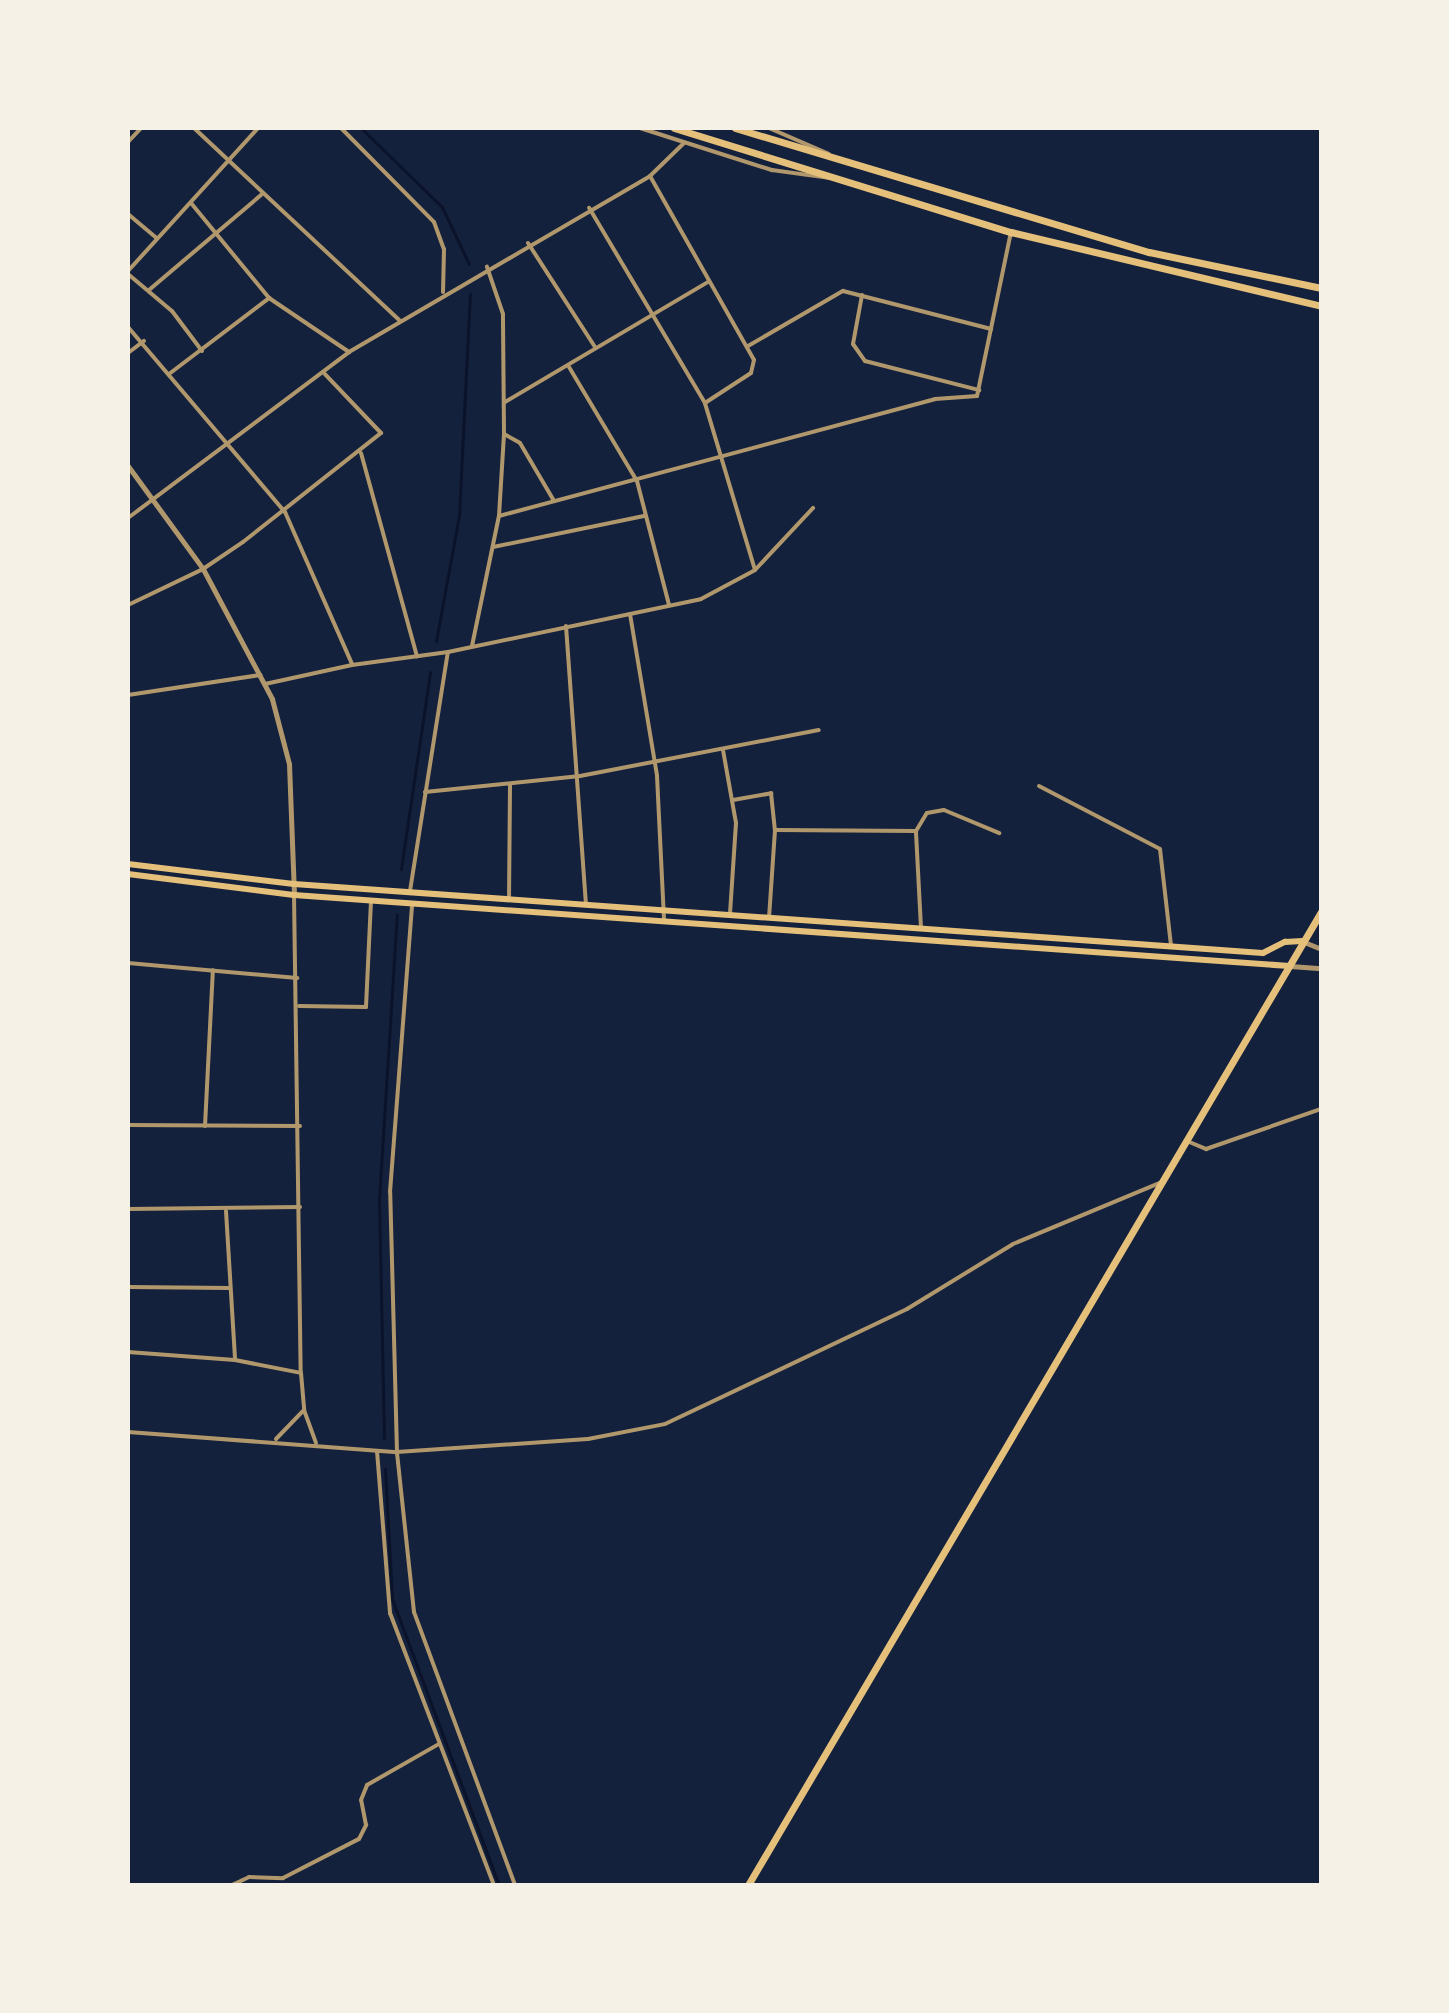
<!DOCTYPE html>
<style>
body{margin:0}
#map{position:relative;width:1449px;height:2013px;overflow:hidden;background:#14213d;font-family:Jost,sans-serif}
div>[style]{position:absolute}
.stream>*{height:3px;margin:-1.5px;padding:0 1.5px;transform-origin:1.5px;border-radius:1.5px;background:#0b132b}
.minor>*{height:4px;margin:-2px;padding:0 2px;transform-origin:2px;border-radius:2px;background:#b1986c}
.tertiary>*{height:5px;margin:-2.5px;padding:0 2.5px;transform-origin:2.5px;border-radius:2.5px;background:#b1986c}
.secondary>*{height:6px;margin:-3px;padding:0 3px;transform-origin:3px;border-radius:3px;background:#e5c07b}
.primary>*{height:7px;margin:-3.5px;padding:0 3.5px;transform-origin:3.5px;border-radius:3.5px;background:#e5c07b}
.trunk>*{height:7px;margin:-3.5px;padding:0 3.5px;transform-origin:3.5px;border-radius:3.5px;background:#e5c07b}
span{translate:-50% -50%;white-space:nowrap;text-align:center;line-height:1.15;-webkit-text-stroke:7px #f6f1e7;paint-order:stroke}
.frame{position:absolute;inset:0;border:130px solid #f6f1e7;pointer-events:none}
</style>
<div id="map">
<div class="stream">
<i style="left:361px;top:128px;width:113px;rotate:44.3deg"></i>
<i style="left:442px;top:207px;width:63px;rotate:64.7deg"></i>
<i style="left:436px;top:641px;width:127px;rotate:-79.6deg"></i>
<i style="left:459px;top:516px;width:222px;rotate:-87.2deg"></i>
<i style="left:401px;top:869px;width:199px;rotate:-81.6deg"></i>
<i style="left:384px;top:1438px;width:239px;rotate:-91.2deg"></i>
<i style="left:379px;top:1199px;width:285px;rotate:-86.4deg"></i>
<i style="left:385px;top:1469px;width:130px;rotate:86.9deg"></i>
<i style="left:392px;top:1599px;width:305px;rotate:69.5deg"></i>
</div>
<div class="minor">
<i style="left:194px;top:128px;width:281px;rotate:43.1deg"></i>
<i style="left:341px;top:128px;width:132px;rotate:45.3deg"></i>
<i style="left:434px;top:222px;width:29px;rotate:70deg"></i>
<i style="left:444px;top:249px;width:43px;rotate:91.3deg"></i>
<i style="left:640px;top:128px;width:139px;rotate:17.7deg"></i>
<i style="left:772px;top:170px;width:59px;rotate:7.9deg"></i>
<i style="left:769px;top:128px;width:65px;rotate:23.4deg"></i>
<i style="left:128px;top:142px;width:19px;rotate:-47deg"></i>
<i style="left:650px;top:176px;width:211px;rotate:60.5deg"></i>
<i style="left:754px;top:360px;width:13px;rotate:103deg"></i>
<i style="left:751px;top:373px;width:55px;rotate:146.9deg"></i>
<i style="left:191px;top:203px;width:123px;rotate:50.6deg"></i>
<i style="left:269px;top:298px;width:97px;rotate:34deg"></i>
<i style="left:128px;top:214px;width:38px;rotate:40deg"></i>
<i style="left:528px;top:243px;width:124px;rotate:57.2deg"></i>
<i style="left:128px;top:271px;width:193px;rotate:-47.7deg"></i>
<i style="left:128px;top:274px;width:57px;rotate:40.1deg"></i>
<i style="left:172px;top:311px;width:50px;rotate:53.1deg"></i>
<i style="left:149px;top:290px;width:148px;rotate:-40.3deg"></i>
<i style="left:862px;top:295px;width:50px;rotate:100.4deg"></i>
<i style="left:853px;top:344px;width:21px;rotate:55deg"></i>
<i style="left:865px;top:361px;width:118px;rotate:14.3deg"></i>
<i style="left:128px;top:327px;width:243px;rotate:49.7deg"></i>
<i style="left:285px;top:512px;width:166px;rotate:66.2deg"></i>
<i style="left:748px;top:346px;width:110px;rotate:-30.1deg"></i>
<i style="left:843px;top:291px;width:153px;rotate:14.4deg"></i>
<i style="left:128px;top:353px;width:20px;rotate:-37deg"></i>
<i style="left:569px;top:367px;width:133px;rotate:59.2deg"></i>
<i style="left:637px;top:481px;width:128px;rotate:75.5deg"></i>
<i style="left:169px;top:374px;width:126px;rotate:-37.2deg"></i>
<i style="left:505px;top:402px;width:236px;rotate:-30.6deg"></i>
<i style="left:504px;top:434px;width:18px;rotate:29deg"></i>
<i style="left:520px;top:443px;width:67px;rotate:59.6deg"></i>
<i style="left:361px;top:453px;width:211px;rotate:74.6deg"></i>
<i style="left:499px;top:516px;width:451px;rotate:-15deg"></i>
<i style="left:935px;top:399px;width:42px;rotate:-4.1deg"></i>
<i style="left:977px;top:396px;width:167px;rotate:-78.3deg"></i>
<i style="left:128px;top:518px;width:276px;rotate:-36.9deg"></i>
<i style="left:349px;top:352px;width:349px;rotate:-30.3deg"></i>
<i style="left:650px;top:176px;width:47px;rotate:-44.1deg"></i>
<i style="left:493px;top:547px;width:154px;rotate:-11.6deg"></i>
<i style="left:755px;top:570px;width:85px;rotate:-46.9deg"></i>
<i style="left:128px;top:605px;width:83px;rotate:-25.6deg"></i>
<i style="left:203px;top:569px;width:48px;rotate:-34deg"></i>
<i style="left:243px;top:542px;width:176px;rotate:-38.3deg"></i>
<i style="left:381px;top:433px;width:84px;rotate:-133.6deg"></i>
<i style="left:630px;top:614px;width:164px;rotate:80.5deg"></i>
<i style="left:657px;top:776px;width:145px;rotate:87.2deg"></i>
<i style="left:566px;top:626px;width:280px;rotate:85.9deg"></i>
<i style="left:472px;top:646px;width:133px;rotate:-78.3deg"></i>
<i style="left:499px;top:516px;width:82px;rotate:-86.5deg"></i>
<i style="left:504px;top:434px;width:120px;rotate:-90.5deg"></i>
<i style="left:503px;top:314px;width:50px;rotate:-108.8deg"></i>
<i style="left:265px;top:684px;width:89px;rotate:-12.3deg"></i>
<i style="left:352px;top:665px;width:97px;rotate:-7.7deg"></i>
<i style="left:448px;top:652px;width:258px;rotate:-11.8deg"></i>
<i style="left:701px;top:599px;width:61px;rotate:-28.2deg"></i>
<i style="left:755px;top:570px;width:174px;rotate:-106.7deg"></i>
<i style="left:705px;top:403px;width:227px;rotate:-120.7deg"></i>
<i style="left:128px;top:695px;width:134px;rotate:-8.6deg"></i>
<i style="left:723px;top:750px;width:74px;rotate:79.9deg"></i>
<i style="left:736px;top:823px;width:91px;rotate:93.8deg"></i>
<i style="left:1039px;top:786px;width:136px;rotate:27.5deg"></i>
<i style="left:1160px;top:849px;width:98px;rotate:83.5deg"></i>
<i style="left:425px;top:792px;width:156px;rotate:-5.9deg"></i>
<i style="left:580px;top:776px;width:243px;rotate:-10.9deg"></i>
<i style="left:733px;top:800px;width:39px;rotate:-10deg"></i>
<i style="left:771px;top:793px;width:37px;rotate:84deg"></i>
<i style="left:775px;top:830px;width:87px;rotate:93.9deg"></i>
<i style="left:775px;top:830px;width:141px;rotate:0.4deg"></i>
<i style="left:410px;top:891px;width:242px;rotate:-81deg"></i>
<i style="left:294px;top:895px;width:478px;rotate:89.2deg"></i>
<i style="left:301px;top:1373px;width:37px;rotate:85deg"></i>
<i style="left:304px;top:1410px;width:35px;rotate:70deg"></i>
<i style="left:509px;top:900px;width:116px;rotate:-89.5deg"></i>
<i style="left:921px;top:928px;width:97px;rotate:-93deg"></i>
<i style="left:916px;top:831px;width:21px;rotate:-59deg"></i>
<i style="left:927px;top:813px;width:17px;rotate:-10deg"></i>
<i style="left:944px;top:810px;width:60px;rotate:22.7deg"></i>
<i style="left:128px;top:963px;width:170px;rotate:5.1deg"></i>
<i style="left:299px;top:1006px;width:67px;rotate:0.9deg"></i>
<i style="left:366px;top:1007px;width:106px;rotate:-87.3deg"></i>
<i style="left:128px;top:1125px;width:172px;rotate:0.3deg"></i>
<i style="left:205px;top:1126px;width:156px;rotate:-87.1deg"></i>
<i style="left:1187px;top:1141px;width:21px;rotate:23deg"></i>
<i style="left:1206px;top:1149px;width:122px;rotate:-19.2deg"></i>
<i style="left:128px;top:1209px;width:172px;rotate:-0.7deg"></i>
<i style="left:226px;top:1211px;width:149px;rotate:86.5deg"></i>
<i style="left:128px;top:1287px;width:102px;rotate:0.6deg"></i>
<i style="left:128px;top:1352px;width:107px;rotate:4.3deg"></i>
<i style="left:235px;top:1360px;width:67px;rotate:11.1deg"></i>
<i style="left:128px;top:1432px;width:270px;rotate:4.3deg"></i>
<i style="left:397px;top:1452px;width:260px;rotate:-91.5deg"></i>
<i style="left:390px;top:1192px;width:290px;rotate:-85.6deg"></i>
<i style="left:276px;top:1439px;width:40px;rotate:-46deg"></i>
<i style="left:377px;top:1451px;width:163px;rotate:85.4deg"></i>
<i style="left:390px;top:1613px;width:291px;rotate:69.1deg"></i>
<i style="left:232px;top:1885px;width:19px;rotate:-25deg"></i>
<i style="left:249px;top:1877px;width:34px;rotate:2deg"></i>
<i style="left:283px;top:1878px;width:85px;rotate:-27.2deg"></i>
<i style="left:359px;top:1839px;width:16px;rotate:-63deg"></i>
<i style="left:366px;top:1825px;width:25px;rotate:-101deg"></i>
<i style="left:361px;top:1800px;width:16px;rotate:-68deg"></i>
<i style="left:367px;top:1785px;width:83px;rotate:-29.7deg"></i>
<i style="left:515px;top:1885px;width:291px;rotate:-110.3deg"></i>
<i style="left:414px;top:1612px;width:161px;rotate:-96.1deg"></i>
<i style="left:397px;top:1452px;width:191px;rotate:-3.9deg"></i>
<i style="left:588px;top:1439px;width:78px;rotate:-11deg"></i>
<i style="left:665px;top:1424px;width:268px;rotate:-25.4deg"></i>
<i style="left:907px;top:1309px;width:124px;rotate:-31.5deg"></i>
<i style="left:1013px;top:1244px;width:161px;rotate:-22.6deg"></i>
</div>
<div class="tertiary">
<i style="left:128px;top:466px;width:127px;rotate:53.9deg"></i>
<i style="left:203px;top:569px;width:147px;rotate:62deg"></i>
<i style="left:272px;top:699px;width:67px;rotate:75.3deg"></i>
<i style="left:289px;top:764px;width:131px;rotate:87.8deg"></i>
<i style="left:1304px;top:942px;width:18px;rotate:22deg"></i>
<i style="left:1290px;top:966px;width:31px;rotate:4deg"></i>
</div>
<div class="secondary">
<i style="left:128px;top:864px;width:167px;rotate:6.9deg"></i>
<i style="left:294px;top:884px;width:971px;rotate:4.07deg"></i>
<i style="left:1263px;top:953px;width:25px;rotate:-27deg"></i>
<i style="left:1285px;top:942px;width:17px;rotate:-3deg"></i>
<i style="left:128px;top:874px;width:167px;rotate:7.2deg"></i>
<i style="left:294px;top:895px;width:998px;rotate:4.08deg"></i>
</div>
<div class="primary">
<i style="left:748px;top:1885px;width:1129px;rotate:-59.51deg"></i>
</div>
<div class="trunk">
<i style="left:674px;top:128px;width:353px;rotate:17.2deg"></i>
<i style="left:1011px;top:232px;width:319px;rotate:13.4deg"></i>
<i style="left:735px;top:128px;width:432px;rotate:16.7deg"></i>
<i style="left:1149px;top:252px;width:176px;rotate:11.8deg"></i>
</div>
<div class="frame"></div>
</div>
